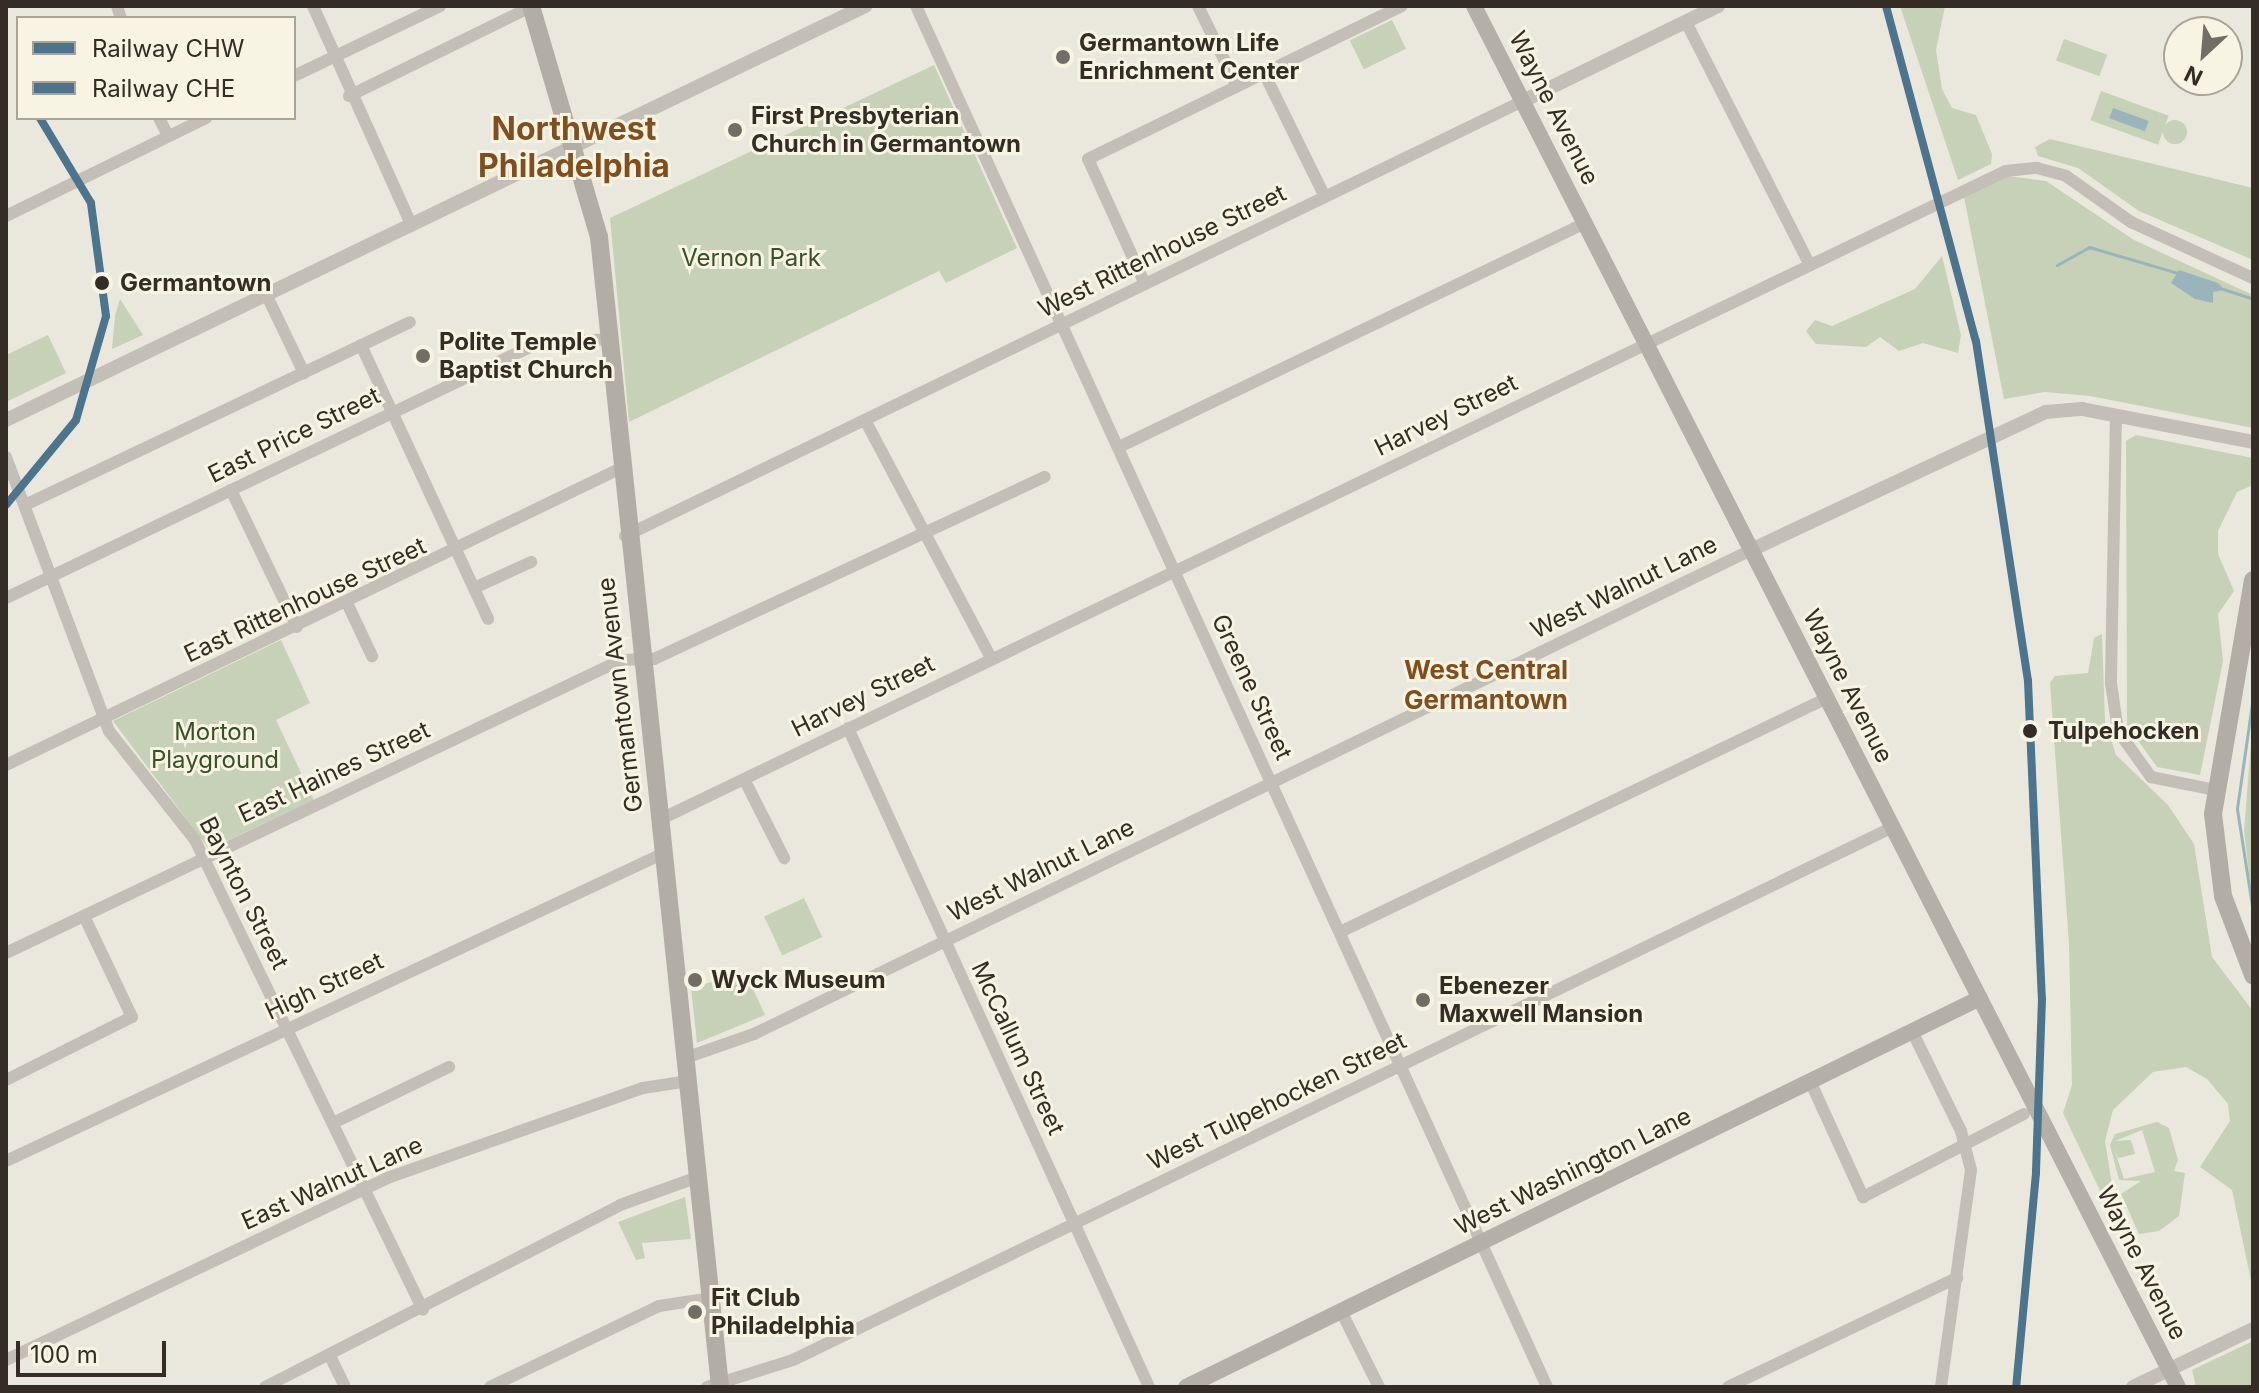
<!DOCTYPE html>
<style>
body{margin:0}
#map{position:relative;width:2259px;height:1393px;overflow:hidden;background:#eae8dd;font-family:Inter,sans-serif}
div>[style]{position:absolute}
.green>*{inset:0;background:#c6d1b7;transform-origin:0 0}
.round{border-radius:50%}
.water>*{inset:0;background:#99b4bb;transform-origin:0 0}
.stream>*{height:3px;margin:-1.5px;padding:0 1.5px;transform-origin:1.5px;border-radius:1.5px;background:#99b4bb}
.minor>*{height:12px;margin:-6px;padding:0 6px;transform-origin:6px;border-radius:6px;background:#c3bfb7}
.tertiary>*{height:14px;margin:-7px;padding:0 7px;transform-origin:7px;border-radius:7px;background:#c3bfb7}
.secondary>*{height:16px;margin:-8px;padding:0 8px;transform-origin:8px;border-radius:8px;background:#b4afa7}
.primary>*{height:18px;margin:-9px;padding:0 9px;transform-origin:9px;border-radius:9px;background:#b2aea6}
.rail-1>*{height:8px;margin:-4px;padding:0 4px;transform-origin:4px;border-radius:4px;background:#4c748c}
.rail-2>*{height:8px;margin:-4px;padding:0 4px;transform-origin:4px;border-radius:4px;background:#4c748c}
.dots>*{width:22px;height:22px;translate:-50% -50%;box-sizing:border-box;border:4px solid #f8f4e3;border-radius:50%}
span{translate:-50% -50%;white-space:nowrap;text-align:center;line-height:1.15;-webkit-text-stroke:6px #f8f4e3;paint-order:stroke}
.poi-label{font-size:24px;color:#332d25;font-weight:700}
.left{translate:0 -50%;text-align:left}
.street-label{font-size:24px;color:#332d25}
.park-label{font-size:24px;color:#395129}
.stop-label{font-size:24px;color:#332d25;font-weight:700}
.neighbourhood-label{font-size:26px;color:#814f1f;font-weight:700}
.district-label{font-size:32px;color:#814f1f;font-weight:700}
.frame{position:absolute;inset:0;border:8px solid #332d25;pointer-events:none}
.legend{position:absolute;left:16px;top:16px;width:280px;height:104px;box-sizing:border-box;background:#f8f4e3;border:2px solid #a9a497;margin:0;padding:10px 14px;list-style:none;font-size:24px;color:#332d25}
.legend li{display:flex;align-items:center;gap:16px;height:40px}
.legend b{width:40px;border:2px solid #a9a497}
.north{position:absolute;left:2163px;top:16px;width:80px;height:80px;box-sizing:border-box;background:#f8f4e3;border:2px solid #a9a497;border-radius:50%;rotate:206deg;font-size:22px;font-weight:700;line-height:32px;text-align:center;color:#332d25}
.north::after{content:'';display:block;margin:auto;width:28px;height:36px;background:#736e65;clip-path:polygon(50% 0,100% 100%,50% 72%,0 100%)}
.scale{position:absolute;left:16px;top:1341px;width:150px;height:36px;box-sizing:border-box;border:4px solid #332d25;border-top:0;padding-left:10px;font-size:24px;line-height:28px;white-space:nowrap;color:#332d25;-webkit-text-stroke:6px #f8f4e3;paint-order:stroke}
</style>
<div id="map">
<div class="green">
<i style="clip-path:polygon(1900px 6px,1945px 6px,1936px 50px,1942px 89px,1952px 108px,1976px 115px,1992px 154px,1991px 164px,1958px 180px)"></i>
<i style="left:1392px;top:20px;width:32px;height:47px;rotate:64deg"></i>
<i style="left:2064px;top:39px;width:46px;height:23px;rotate:20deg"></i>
<i style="clip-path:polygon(934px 65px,1017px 248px,946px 283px,939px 271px,629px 422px,610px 218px)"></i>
<i style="left:2101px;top:91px;width:72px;height:31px;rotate:20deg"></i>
<i class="round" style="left:2163px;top:120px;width:24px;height:24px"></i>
<i style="clip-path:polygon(2050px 139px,2253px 188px,2253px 260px,2139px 211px,2078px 168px,2038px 156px,2035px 147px)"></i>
<i style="clip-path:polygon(2007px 176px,2046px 181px,2134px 240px,2253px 295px,2253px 428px,2090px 396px,2045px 392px,2004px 399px,1963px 192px)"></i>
<i style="clip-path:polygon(1942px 256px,1961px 335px,1958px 353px,1923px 343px,1899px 351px,1880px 337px,1866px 347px,1816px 344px,1806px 331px,1815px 320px,1832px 326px,1915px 289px)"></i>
<i style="clip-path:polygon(120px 299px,143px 335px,112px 349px,115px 316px)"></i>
<i style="clip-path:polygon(48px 335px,66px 373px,6px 402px,6px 355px)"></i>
<i style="clip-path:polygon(2136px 435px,2253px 458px,2253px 485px,2237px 492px,2218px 531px,2218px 554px,2234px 591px,2218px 614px,2223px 661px,2200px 775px,2157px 767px,2127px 725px,2126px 441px)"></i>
<i style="clip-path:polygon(2102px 634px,2105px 721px,2116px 755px,2168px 805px,2194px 844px,2212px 957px,2253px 1011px,2253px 1290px,2232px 1190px,2200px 1167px,2230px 1121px,2228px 1104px,2207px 1079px,2186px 1067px,2153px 1072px,2113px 1110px,2105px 1141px,2115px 1203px,2104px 1199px,2063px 1113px,2072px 1085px,2069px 944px,2050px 683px,2055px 676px,2088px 673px,2094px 638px)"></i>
<i style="clip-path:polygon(281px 640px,310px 703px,276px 720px,314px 800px,209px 849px,113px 721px)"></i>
<i style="clip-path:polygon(2253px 718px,2253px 908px,2244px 831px)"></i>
<i style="left:804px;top:898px;width:43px;height:44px;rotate:65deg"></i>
<i style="clip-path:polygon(745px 972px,765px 1015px,697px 1043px,691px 988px)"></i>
<i style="clip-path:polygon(evenodd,2157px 1122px,2169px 1128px,2178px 1160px,2174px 1171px,2185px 1173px,2179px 1216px,2159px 1231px,2139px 1234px,2121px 1194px,2141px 1181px,2119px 1180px,2110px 1145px,2115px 1134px,2157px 1122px,2142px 1130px,2155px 1172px,2124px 1179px,2114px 1148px,2118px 1158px,2135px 1154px,2131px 1140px,2115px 1141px,2142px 1130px)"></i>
<i style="clip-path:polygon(685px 1197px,691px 1239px,642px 1243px,645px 1258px,636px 1260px,618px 1222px)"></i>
<i style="clip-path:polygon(2253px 1341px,2253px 1387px,2196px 1387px,2192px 1370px)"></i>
</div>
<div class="water">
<i style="left:2113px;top:108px;width:38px;height:11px;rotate:20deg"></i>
<i style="clip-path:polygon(2179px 270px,2218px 283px,2225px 290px,2213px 292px,2213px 303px,2195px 299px,2171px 283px)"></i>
</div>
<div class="stream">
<i style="left:2057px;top:265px;width:37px;rotate:-29deg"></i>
<i style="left:2089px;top:247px;width:93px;rotate:16.3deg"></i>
<i style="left:2223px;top:289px;width:32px;rotate:18deg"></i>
<i style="left:2253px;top:696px;width:114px;rotate:98.1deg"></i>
<i style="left:2237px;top:809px;width:104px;rotate:81.2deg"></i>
</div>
<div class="minor">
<i style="left:117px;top:6px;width:13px;rotate:72deg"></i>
<i style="left:313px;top:6px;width:239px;rotate:65.8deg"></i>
<i style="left:916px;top:6px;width:1518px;rotate:65.44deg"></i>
<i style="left:1198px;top:6px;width:89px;rotate:64deg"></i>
<i style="left:1686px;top:22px;width:273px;rotate:63deg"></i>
<i style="left:1264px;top:73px;width:138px;rotate:63.8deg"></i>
<i style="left:294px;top:76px;width:162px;rotate:-25.6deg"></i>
<i style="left:349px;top:96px;width:203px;rotate:-26.1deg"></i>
<i style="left:159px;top:118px;width:20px;rotate:63deg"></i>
<i style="left:6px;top:216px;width:223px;rotate:-26.1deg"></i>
<i style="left:1145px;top:284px;width:137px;rotate:-114.5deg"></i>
<i style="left:1088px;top:159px;width:349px;rotate:-26deg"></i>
<i style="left:266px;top:294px;width:88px;rotate:64.3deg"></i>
<i style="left:361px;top:345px;width:302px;rotate:65.1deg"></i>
<i style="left:2116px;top:416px;width:267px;rotate:91.1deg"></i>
<i style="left:2111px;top:683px;width:49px;rotate:81.7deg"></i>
<i style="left:2118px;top:731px;width:57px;rotate:54.3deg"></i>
<i style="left:2151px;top:777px;width:65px;rotate:11.5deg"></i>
<i style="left:865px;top:420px;width:269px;rotate:62.1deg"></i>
<i style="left:1119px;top:447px;width:517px;rotate:-25.67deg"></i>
<i style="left:6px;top:457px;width:293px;rotate:69.4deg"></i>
<i style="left:109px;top:731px;width:139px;rotate:51.7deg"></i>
<i style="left:195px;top:840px;width:522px;rotate:64.12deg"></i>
<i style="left:231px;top:490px;width:152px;rotate:64.3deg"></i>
<i style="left:25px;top:505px;width:426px;rotate:-25.4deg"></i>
<i style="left:625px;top:536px;width:998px;rotate:-25.85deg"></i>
<i style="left:474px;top:588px;width:63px;rotate:-24.5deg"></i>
<i style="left:6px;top:598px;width:585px;rotate:-25.6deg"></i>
<i style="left:534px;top:345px;width:74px;rotate:-4.6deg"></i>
<i style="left:347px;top:603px;width:59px;rotate:64.7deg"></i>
<i style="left:848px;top:728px;width:724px;rotate:65.45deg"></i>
<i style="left:6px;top:765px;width:681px;rotate:-25.77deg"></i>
<i style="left:744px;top:779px;width:89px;rotate:63.1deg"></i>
<i style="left:659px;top:820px;width:1495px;rotate:-25.73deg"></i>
<i style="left:2006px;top:171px;width:31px;rotate:-6deg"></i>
<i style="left:2037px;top:168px;width:30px;rotate:15deg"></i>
<i style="left:2066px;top:176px;width:80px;rotate:35.3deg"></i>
<i style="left:2131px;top:222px;width:134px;rotate:24.7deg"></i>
<i style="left:1340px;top:932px;width:540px;rotate:-25.66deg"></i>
<i style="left:6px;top:953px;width:681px;rotate:-25.47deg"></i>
<i style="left:621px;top:660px;width:33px;rotate:-2deg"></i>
<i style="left:654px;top:659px;width:431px;rotate:-25deg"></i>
<i style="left:1912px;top:1031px;width:111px;rotate:63.9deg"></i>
<i style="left:1961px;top:1131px;width:40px;rotate:75.6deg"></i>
<i style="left:1971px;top:1170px;width:219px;rotate:97.9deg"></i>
<i style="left:685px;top:1058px;width:73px;rotate:-19.2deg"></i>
<i style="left:754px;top:1034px;width:1108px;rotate:-25.89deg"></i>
<i style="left:6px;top:1080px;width:141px;rotate:-26.6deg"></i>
<i style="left:132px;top:1017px;width:112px;rotate:-115.4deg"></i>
<i style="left:1810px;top:1081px;width:128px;rotate:65.4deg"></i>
<i style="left:1863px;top:1197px;width:181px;rotate:-27.3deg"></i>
<i style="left:333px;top:1123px;width:129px;rotate:-25.8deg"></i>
<i style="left:6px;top:1161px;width:724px;rotate:-25.08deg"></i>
<i style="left:1341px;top:1311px;width:85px;rotate:63.4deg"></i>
<i style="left:330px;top:1356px;width:34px;rotate:64deg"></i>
<i style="left:6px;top:1360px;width:425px;rotate:-25.5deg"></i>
<i style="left:390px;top:1177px;width:268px;rotate:-19.4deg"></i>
<i style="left:643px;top:1088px;width:46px;rotate:-8.8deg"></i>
<i style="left:265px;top:1387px;width:399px;rotate:-27.1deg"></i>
<i style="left:620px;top:1205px;width:83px;rotate:-19.7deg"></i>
<i style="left:490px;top:1387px;width:187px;rotate:-25.6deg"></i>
<i style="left:659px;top:1306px;width:54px;rotate:-8.6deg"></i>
<i style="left:707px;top:1387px;width:90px;rotate:-17.4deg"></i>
<i style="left:793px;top:1360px;width:1222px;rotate:-25.85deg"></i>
<i style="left:1728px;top:1387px;width:254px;rotate:-25.5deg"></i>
</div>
<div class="tertiary">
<i style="left:1523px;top:101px;width:217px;rotate:-26deg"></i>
<i style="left:6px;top:420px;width:954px;rotate:-25.73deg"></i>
<i style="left:1751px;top:550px;width:326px;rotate:-25.1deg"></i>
<i style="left:2046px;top:412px;width:36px;rotate:-5deg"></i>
<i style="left:2082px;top:409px;width:174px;rotate:10.9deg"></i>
<i style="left:2133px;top:1387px;width:133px;rotate:-25.8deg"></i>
</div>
<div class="secondary">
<i style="left:1474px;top:6px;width:1550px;rotate:62.99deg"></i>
<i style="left:1186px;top:1387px;width:884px;rotate:-26.1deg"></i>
</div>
<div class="primary">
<i style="left:531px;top:6px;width:241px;rotate:73.6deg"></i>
<i style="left:599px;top:237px;width:1156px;rotate:83.99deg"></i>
<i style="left:2253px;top:580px;width:237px;rotate:99.7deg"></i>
<i style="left:2213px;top:814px;width:83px;rotate:83deg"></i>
<i style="left:2223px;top:896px;width:85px;rotate:69.2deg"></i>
</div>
<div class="rail-1">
<i style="left:1886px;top:6px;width:347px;rotate:75deg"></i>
<i style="left:1976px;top:341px;width:344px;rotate:81.3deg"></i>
<i style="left:2028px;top:681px;width:318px;rotate:87.5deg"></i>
<i style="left:2042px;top:999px;width:174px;rotate:92deg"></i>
<i style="left:2036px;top:1173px;width:215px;rotate:95.3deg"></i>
</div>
<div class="rail-2">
<i style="left:6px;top:505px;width:110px;rotate:-50.5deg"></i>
<i style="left:76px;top:420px;width:108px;rotate:-73.9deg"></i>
<i style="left:106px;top:316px;width:114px;rotate:-97.6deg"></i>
<i style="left:91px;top:203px;width:99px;rotate:-121deg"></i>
</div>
<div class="dots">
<i style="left:1063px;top:57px;background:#736e65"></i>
<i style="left:735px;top:130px;background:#736e65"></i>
<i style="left:102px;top:283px;background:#332d25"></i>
<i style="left:423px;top:356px;background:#736e65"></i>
<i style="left:2030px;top:731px;background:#332d25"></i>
<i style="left:695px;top:980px;background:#736e65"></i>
<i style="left:1423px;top:1000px;background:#736e65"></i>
<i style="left:695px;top:1312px;background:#736e65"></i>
</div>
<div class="poi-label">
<span class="left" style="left:1079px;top:57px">Germantown Life<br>Enrichment Center</span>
<span class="left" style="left:751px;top:130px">First Presbyterian<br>Church in Germantown</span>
<span class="left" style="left:439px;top:356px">Polite Temple<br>Baptist Church</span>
<span class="left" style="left:711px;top:980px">Wyck Museum</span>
<span class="left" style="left:1439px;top:1000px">Ebenezer<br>Maxwell Mansion</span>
<span class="left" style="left:711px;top:1312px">Fit Club<br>Philadelphia</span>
</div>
<div class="street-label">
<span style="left:1554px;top:108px;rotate:63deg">Wayne Avenue</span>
<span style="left:1162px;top:251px;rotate:-26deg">West Rittenhouse Street</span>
<span style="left:1446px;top:415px;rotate:-26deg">Harvey Street</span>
<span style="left:294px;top:435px;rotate:-26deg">East Price Street</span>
<span style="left:1624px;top:587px;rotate:-26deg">West Walnut Lane</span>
<span style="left:305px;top:600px;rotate:-25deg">East Rittenhouse Street</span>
<span style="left:1848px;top:686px;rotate:63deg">Wayne Avenue</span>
<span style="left:1252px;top:687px;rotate:65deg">Greene Street</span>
<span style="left:620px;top:695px;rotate:-97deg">Germantown Avenue</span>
<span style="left:863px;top:696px;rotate:-26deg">Harvey Street</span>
<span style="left:334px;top:772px;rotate:-25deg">East Haines Street</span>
<span style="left:1041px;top:870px;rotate:-26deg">West Walnut Lane</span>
<span style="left:244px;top:893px;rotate:63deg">Baynton Street</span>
<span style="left:324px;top:986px;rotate:-25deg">High Street</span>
<span style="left:1018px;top:1048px;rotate:65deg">McCallum Street</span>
<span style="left:1277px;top:1101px;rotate:-26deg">West Tulpehocken Street</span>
<span style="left:1573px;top:1171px;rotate:-26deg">West Washington Lane</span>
<span style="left:332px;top:1183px;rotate:-24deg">East Walnut Lane</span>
<span style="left:2142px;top:1263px;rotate:63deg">Wayne Avenue</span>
</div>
<div class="park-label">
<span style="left:751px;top:258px">Vernon Park</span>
<span style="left:215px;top:746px">Morton<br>Playground</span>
</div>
<div class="stop-label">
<span class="left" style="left:120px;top:283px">Germantown</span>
<span class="left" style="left:2048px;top:731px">Tulpehocken</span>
</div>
<div class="neighbourhood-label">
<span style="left:1486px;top:685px">West Central<br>Germantown</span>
</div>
<div class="district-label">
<span style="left:574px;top:148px">Northwest<br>Philadelphia</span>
</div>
<div class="frame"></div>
<ul class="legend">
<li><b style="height:10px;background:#4c748c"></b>Railway CHW</li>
<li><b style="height:10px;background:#4c748c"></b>Railway CHE</li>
</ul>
<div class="north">N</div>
<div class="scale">100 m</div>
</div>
